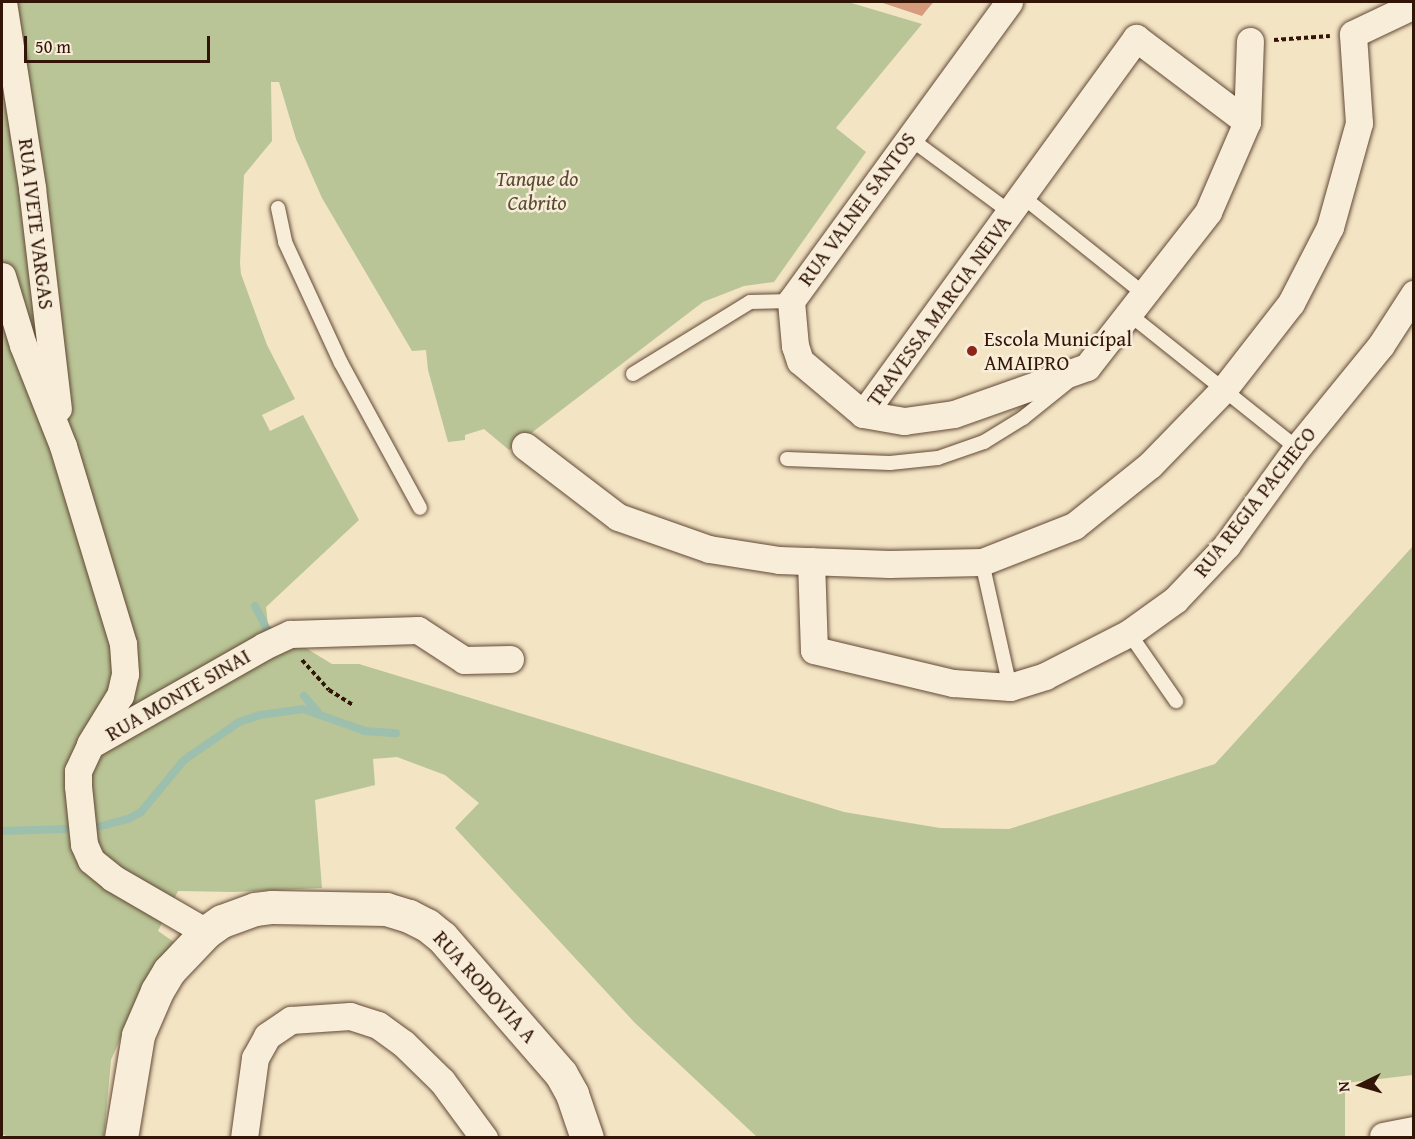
<!DOCTYPE html>
<meta charset="utf-8">
<style>
body{margin:0}
#map{position:relative;width:1415px;height:1139px;overflow:hidden;background:#f3e4c4;font-family:"Gentium Book Plus",serif}
div>[style]{position:absolute}
.green>*{inset:0;background:#b9c596}
.shadow>*{inset:0;background:#0003}
.stream>*{height:8px;margin:-4px;padding:0 4px;transform-origin:4px;border-radius:4px;background:#9dbfad}
.building>*{inset:0;background:#d69a7c}
.path>*{height:4px;margin-top:-2px;transform-origin:0;background:repeating-linear-gradient(90deg,#321507 0 4.5px,transparent 0 7.5px)}
.roads{filter:drop-shadow(0 0 2px #624936) drop-shadow(0 0 2px #624936)}
.lane>*{height:14px;margin:-7px;padding:0 7px;transform-origin:7px;border-radius:7px;background:#f7edd9}
.street>*{height:27px;margin:-13.5px;padding:0 13.5px;transform-origin:13.5px;border-radius:13.5px;background:#f7edd9}
.secondary>*{height:33px;margin:-16.5px;padding:0 16.5px;transform-origin:16.5px;border-radius:16.5px;background:#f7edd9}
.dots>*{width:16px;height:16px;translate:-50% -50%;box-sizing:border-box;border:3px solid #f7edd9;border-radius:50%}
span{translate:-50% -50%;white-space:nowrap;text-align:center;line-height:1.15;-webkit-text-stroke:5px #f7edd9;paint-order:stroke}
.park-label{font-size:21px;color:#5a4a32;font-style:italic}
.street-label{font-size:21px;color:#321507}
.poi-label{font-size:21px;color:#321507}
.left{translate:0 -50%;text-align:left}
.frame{position:absolute;inset:0;border:3px solid #321507;pointer-events:none}
.north{position:absolute;left:1331px;top:1055px;width:60px;height:60px;-webkit-text-stroke:4px #f7edd9;paint-order:stroke;rotate:265deg;font-size:16px;font-weight:700;line-height:24px;text-align:center;color:#321507}
.north::after{content:'';display:block;margin:auto;width:21px;height:27px;background:#321507;clip-path:polygon(50% 0,100% 100%,50% 72%,0 100%)}
.scale{position:absolute;left:24px;top:36px;width:186px;height:27px;box-sizing:border-box;border:3px solid #321507;border-top:0;padding-left:8px;font-size:18px;line-height:21px;white-space:nowrap;color:#321507;-webkit-text-stroke:4px #f7edd9;paint-order:stroke}
</style>
<div id="map">
<div class="green">
<i style="clip-path:polygon(2px 2px,848px 2px,922px 24px,836px 128px,866px 152px,774px 282px,744px 286px,703px 302px,509px 450px,484px 429px,465px 435px,465px 440px,448px 442px,428px 370px,426px 350px,412px 351px,322px 198px,296px 139px,279px 82px,271px 82px,272px 141px,244px 175px,240px 263px,241px 274px,267px 345px,295px 399px,262px 415px,270px 431px,303px 415px,359px 520px,266px 607px,268px 625px,332px 664px,359px 664px,844px 812px,940px 828px,1009px 829px,1215px 764px,1413px 546px,1413px 1075px,1345px 1083px,1345px 1137px,757px 1137px,635px 1023px,455px 828px,479px 803px,445px 775px,397px 757px,373px 759px,375px 785px,315px 800px,322px 888px,234px 892px,178px 891px,158px 931px,174px 942px,145px 982px,111px 1060px,104px 1137px,11px 1138px,2px 1134px)"></i>
</div>
<div class="shadow">
<i style="clip-path:polygon(884px 2px,934px 2px,922px 14px)"></i>
</div>
<div class="stream">
<i style="left:255px;top:606px;width:25px;rotate:63deg"></i>
<i style="left:304px;top:696px;width:21px;rotate:49deg"></i>
<i style="left:98px;top:827px;width:31px;rotate:-15deg"></i>
<i style="left:128px;top:819px;width:15px;rotate:-28deg"></i>
<i style="left:141px;top:812px;width:67px;rotate:-50.4deg"></i>
<i style="left:184px;top:760px;width:67px;rotate:-34.6deg"></i>
<i style="left:239px;top:722px;width:22px;rotate:-18deg"></i>
<i style="left:260px;top:715px;width:43px;rotate:-7.9deg"></i>
<i style="left:303px;top:709px;width:66px;rotate:19.5deg"></i>
<i style="left:365px;top:731px;width:31px;rotate:4deg"></i>
<i style="left:2px;top:831px;width:63px;rotate:-1.8deg"></i>
</div>
<div class="building">
<i style="clip-path:polygon(880px 2px,933px 2px,922px 16px)"></i>
</div>
<div class="path">
<i style="left:1274px;top:40px;width:56px;rotate:-4.1deg"></i>
<i style="left:302px;top:660px;width:40px;rotate:48deg"></i>
<i style="left:329px;top:690px;width:28px;rotate:32deg"></i>
</div>
<div class="roads">
<div class="lane">
<i style="left:908px;top:137px;width:128px;rotate:36.4deg"></i>
<i style="left:1023px;top:197px;width:155px;rotate:38.7deg"></i>
<i style="left:278px;top:208px;width:35px;rotate:78deg"></i>
<i style="left:285px;top:242px;width:133px;rotate:65.2deg"></i>
<i style="left:341px;top:363px;width:165px;rotate:61.4deg"></i>
<i style="left:1129px;top:314px;width:215px;rotate:38.6deg"></i>
<i style="left:633px;top:374px;width:137px;rotate:-31.6deg"></i>
<i style="left:750px;top:302px;width:41px;rotate:-1.4deg"></i>
<i style="left:787px;top:459px;width:103px;rotate:2.2deg"></i>
<i style="left:890px;top:463px;width:48px;rotate:-5.9deg"></i>
<i style="left:938px;top:458px;width:49px;rotate:-19.2deg"></i>
<i style="left:984px;top:442px;width:46px;rotate:-31.6deg"></i>
<i style="left:1023px;top:418px;width:59px;rotate:-38.8deg"></i>
<i style="left:982px;top:562px;width:128px;rotate:77.4deg"></i>
<i style="left:1129px;top:633px;width:83px;rotate:55.3deg"></i>
</div>
<div class="street">
<i style="left:3px;top:2px;width:188px;rotate:81.1deg"></i>
<i style="left:32px;top:188px;width:222px;rotate:83.3deg"></i>
<i style="left:2px;top:276px;width:72px;rotate:73.1deg"></i>
<i style="left:23px;top:345px;width:109px;rotate:68.4deg"></i>
<i style="left:63px;top:446px;width:207px;rotate:73.1deg"></i>
<i style="left:123px;top:644px;width:30px;rotate:86deg"></i>
<i style="left:125px;top:674px;width:22px;rotate:103deg"></i>
<i style="left:120px;top:695px;width:57px;rotate:121.5deg"></i>
<i style="left:863px;top:414px;width:42px;rotate:9.7deg"></i>
<i style="left:904px;top:421px;width:50px;rotate:-8deg"></i>
<i style="left:954px;top:414px;width:141px;rotate:-19.5deg"></i>
<i style="left:1087px;top:367px;width:197px;rotate:-52deg"></i>
<i style="left:1208px;top:212px;width:98px;rotate:-66.6deg"></i>
<i style="left:1247px;top:122px;width:81px;rotate:-87.9deg"></i>
<i style="left:863px;top:414px;width:465px;rotate:-54deg"></i>
<i style="left:1136px;top:38px;width:139px;rotate:37.1deg"></i>
<i style="left:863px;top:414px;width:82px;rotate:-139.9deg"></i>
<i style="left:800px;top:361px;width:16px;rotate:-108deg"></i>
<i style="left:795px;top:346px;width:45px;rotate:-95.1deg"></i>
<i style="left:791px;top:301px;width:370px;rotate:-53.9deg"></i>
<i style="left:525px;top:446px;width:117px;rotate:37.4deg"></i>
<i style="left:618px;top:517px;width:96px;rotate:19.4deg"></i>
<i style="left:709px;top:549px;width:71px;rotate:8.9deg"></i>
<i style="left:779px;top:560px;width:110px;rotate:2.1deg"></i>
<i style="left:889px;top:564px;width:93px;rotate:-1.2deg"></i>
<i style="left:982px;top:562px;width:99px;rotate:-21.4deg"></i>
<i style="left:1074px;top:526px;width:97px;rotate:-38.8deg"></i>
<i style="left:1150px;top:465px;width:106px;rotate:-45.8deg"></i>
<i style="left:1224px;top:389px;width:109px;rotate:-52.1deg"></i>
<i style="left:1291px;top:303px;width:85px;rotate:-62.8deg"></i>
<i style="left:1330px;top:227px;width:108px;rotate:-74.4deg"></i>
<i style="left:1359px;top:123px;width:89px;rotate:-93.9deg"></i>
<i style="left:1353px;top:34px;width:68px;rotate:-25.4deg"></i>
<i style="left:811px;top:561px;width:89px;rotate:88.1deg"></i>
<i style="left:814px;top:650px;width:143px;rotate:13.4deg"></i>
<i style="left:953px;top:683px;width:57px;rotate:4deg"></i>
<i style="left:1010px;top:687px;width:37px;rotate:-17deg"></i>
<i style="left:1045px;top:676px;width:94px;rotate:-27.1deg"></i>
<i style="left:1129px;top:633px;width:57px;rotate:-35.7deg"></i>
<i style="left:1175px;top:600px;width:76px;rotate:-46.6deg"></i>
<i style="left:1227px;top:545px;width:120px;rotate:-54.2deg"></i>
<i style="left:1297px;top:448px;width:133px;rotate:-50.8deg"></i>
<i style="left:1381px;top:345px;width:61px;rotate:-57.1deg"></i>
<i style="left:206px;top:932px;width:108px;rotate:-149.9deg"></i>
<i style="left:113px;top:878px;width:28px;rotate:-141deg"></i>
<i style="left:91px;top:860px;width:17px;rotate:-114deg"></i>
<i style="left:84px;top:844px;width:58px;rotate:-95.9deg"></i>
<i style="left:78px;top:786px;width:15px;rotate:-90deg"></i>
<i style="left:78px;top:771px;width:29px;rotate:-65deg"></i>
<i style="left:90px;top:745px;width:200px;rotate:-29.6deg"></i>
<i style="left:264px;top:646px;width:29px;rotate:-25deg"></i>
<i style="left:290px;top:634px;width:128px;rotate:-1.8deg"></i>
<i style="left:418px;top:630px;width:55px;rotate:33.1deg"></i>
<i style="left:464px;top:660px;width:46px;rotate:-1.2deg"></i>
<i style="left:1383px;top:1136px;width:32px;rotate:-11deg"></i>
<i style="left:244px;top:1138px;width:81px;rotate:-82.2deg"></i>
<i style="left:255px;top:1058px;width:25px;rotate:-61deg"></i>
<i style="left:267px;top:1036px;width:29px;rotate:-34deg"></i>
<i style="left:291px;top:1020px;width:59px;rotate:-3.9deg"></i>
<i style="left:350px;top:1016px;width:29px;rotate:18deg"></i>
<i style="left:378px;top:1025px;width:31px;rotate:36deg"></i>
<i style="left:403px;top:1043px;width:54px;rotate:44.3deg"></i>
<i style="left:442px;top:1081px;width:71px;rotate:53.6deg"></i>
</div>
<div class="secondary">
<i style="left:121px;top:1138px;width:104px;rotate:-80.6deg"></i>
<i style="left:138px;top:1035px;width:48px;rotate:-66.6deg"></i>
<i style="left:157px;top:991px;width:23px;rotate:-59deg"></i>
<i style="left:169px;top:971px;width:54px;rotate:-46.5deg"></i>
<i style="left:206px;top:932px;width:19px;rotate:-35deg"></i>
<i style="left:222px;top:921px;width:35px;rotate:-20deg"></i>
<i style="left:255px;top:909px;width:17px;rotate:-7deg"></i>
<i style="left:272px;top:907px;width:114px;rotate:1deg"></i>
<i style="left:386px;top:909px;width:24px;rotate:17deg"></i>
<i style="left:409px;top:916px;width:20px;rotate:27deg"></i>
<i style="left:427px;top:925px;width:19px;rotate:39deg"></i>
<i style="left:442px;top:937px;width:181px;rotate:49deg"></i>
<i style="left:561px;top:1074px;width:23px;rotate:61deg"></i>
<i style="left:572px;top:1094px;width:46px;rotate:71.2deg"></i>
</div>
</div>
<div class="dots">
<i style="left:972px;top:351px;background:#8f2418"></i>
</div>
<div class="park-label">
<span style="left:537px;top:191px">Tanque do<br>Cabrito</span>
</div>
<div class="street-label">
<span style="left:857px;top:209px;rotate:-54deg">RUA VALNEI SANTOS</span>
<span style="left:36px;top:224px;rotate:83deg">RUA IVETE VARGAS</span>
<span style="left:939px;top:311px;rotate:-54deg">TRAVESSA MARCIA NEIVA</span>
<span style="left:1255px;top:502px;rotate:-52deg">RUA REGIA PACHECO</span>
<span style="left:178px;top:695px;rotate:-30deg">RUA MONTE SINAI</span>
<span style="left:485px;top:987px;rotate:48deg">RUA RODOVIA A</span>
</div>
<div class="poi-label">
<span class="left" style="left:984px;top:351px">Escola Municípal<br>AMAIPRO</span>
</div>
<div class="frame"></div>
<div class="north">N</div>
<div class="scale">50 m</div>
</div>
